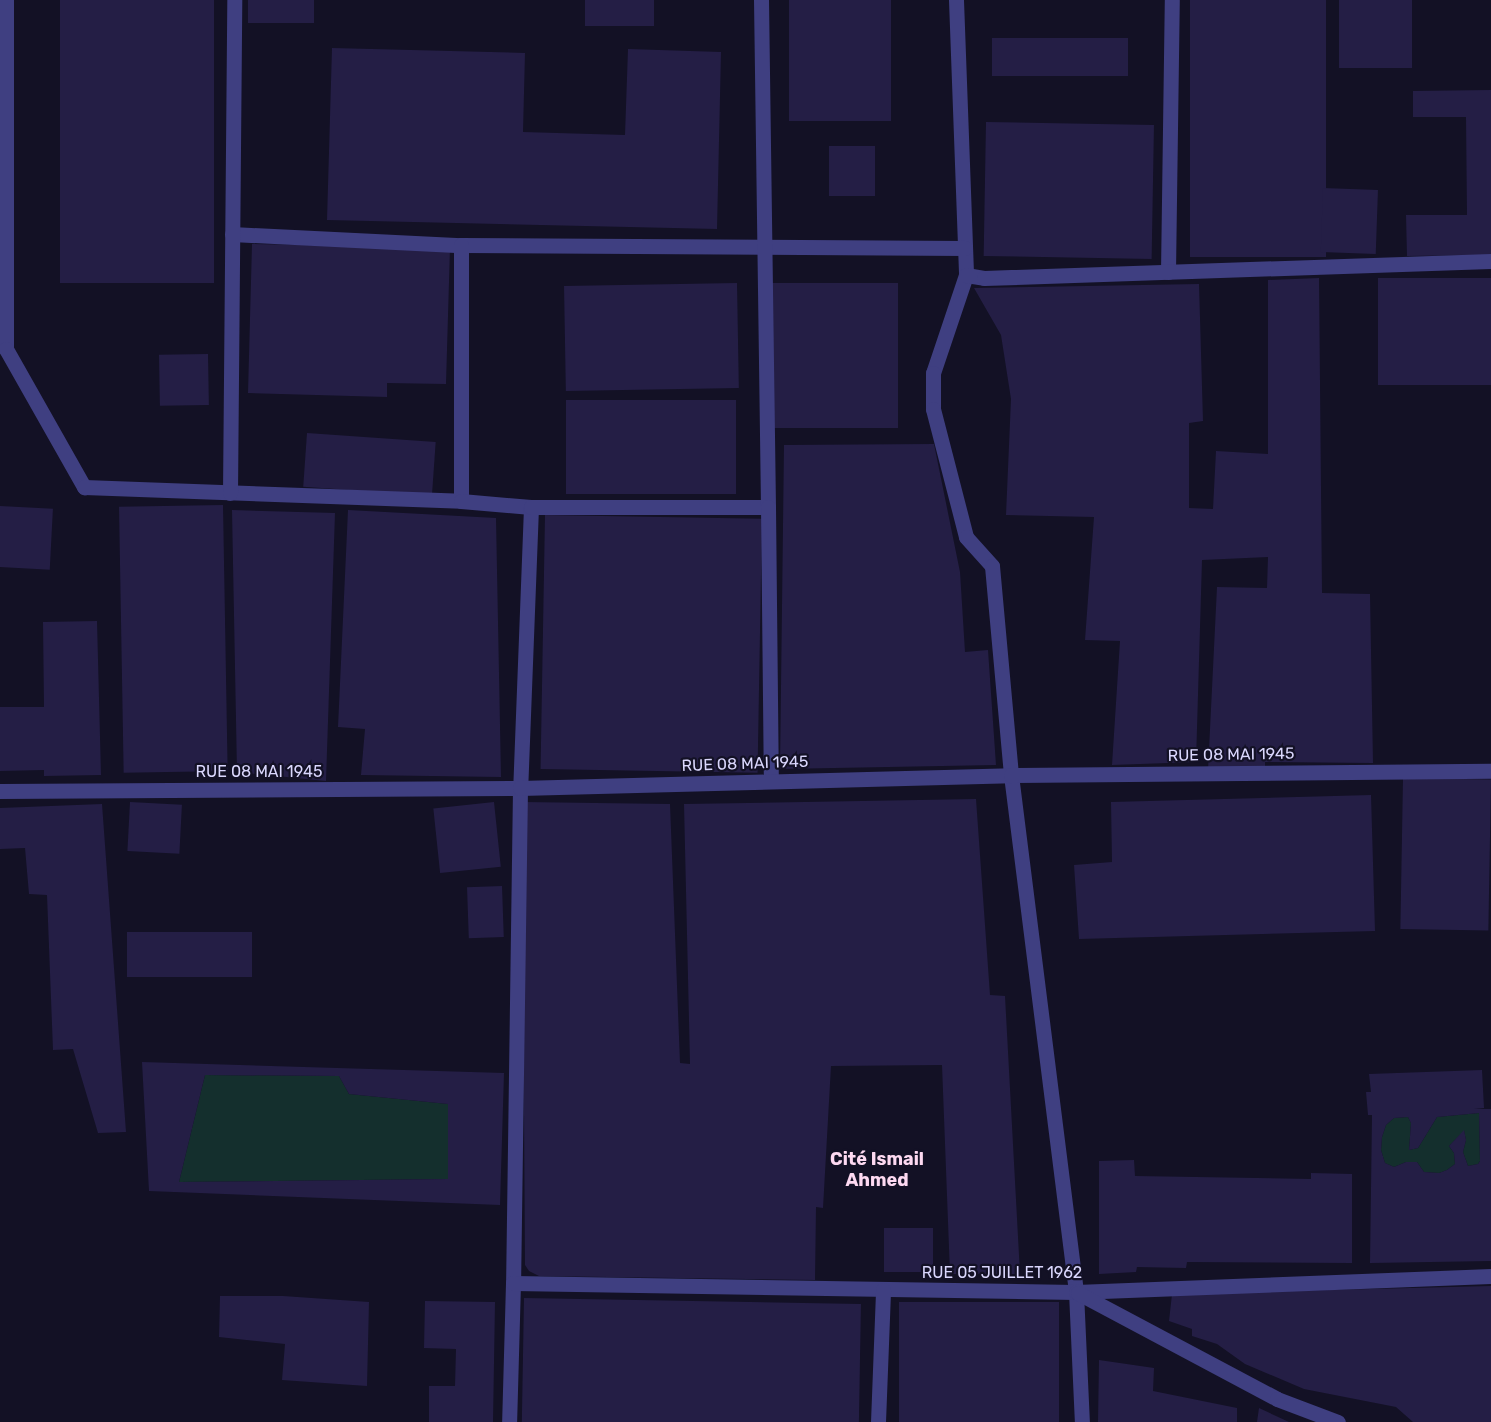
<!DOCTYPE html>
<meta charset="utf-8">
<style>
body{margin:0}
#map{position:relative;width:1491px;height:1422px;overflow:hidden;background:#131125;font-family:Rubik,sans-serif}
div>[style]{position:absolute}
.green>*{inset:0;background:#142f2d}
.building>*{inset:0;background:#241e45;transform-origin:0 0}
.minor>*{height:15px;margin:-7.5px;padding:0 7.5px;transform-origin:7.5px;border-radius:7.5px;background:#3f3f81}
span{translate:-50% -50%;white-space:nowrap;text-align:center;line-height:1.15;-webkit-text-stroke:4.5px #131125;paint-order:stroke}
.street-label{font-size:16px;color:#dad7fd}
.neighbourhood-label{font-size:18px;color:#fdd9f1;font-weight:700}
</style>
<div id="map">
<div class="green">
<i style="clip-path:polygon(205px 1075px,339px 1076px,349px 1094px,448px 1104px,448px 1179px,179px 1182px)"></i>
<i style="clip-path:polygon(1479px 1113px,1480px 1161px,1478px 1164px,1468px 1166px,1463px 1152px,1466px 1140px,1464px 1131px,1449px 1146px,1454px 1153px,1455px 1164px,1447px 1170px,1439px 1173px,1424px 1172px,1417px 1162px,1406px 1162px,1394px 1167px,1385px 1163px,1381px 1150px,1382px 1137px,1386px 1125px,1394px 1118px,1408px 1117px,1411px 1123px,1409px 1150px,1418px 1148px,1437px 1117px)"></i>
</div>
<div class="building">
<i style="left:60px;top:0;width:154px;height:283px"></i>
<i style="left:248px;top:0;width:66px;height:23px"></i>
<i style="left:585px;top:0;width:69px;height:26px"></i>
<i style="left:789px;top:0;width:102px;height:121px"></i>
<i style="left:1190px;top:0;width:136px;height:257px"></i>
<i style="left:1339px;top:0;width:73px;height:68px"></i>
<i style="left:1128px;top:38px;width:38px;height:136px;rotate:90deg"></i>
<i style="clip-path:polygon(332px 48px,525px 53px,523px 132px,625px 135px,628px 49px,721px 52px,717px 229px,327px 220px)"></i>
<i style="clip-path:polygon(1491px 90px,1491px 255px,1407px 256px,1406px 215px,1467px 215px,1466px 117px,1413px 117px,1413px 91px)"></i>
<i style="left:986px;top:122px;width:168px;height:134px;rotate:1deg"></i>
<i style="left:829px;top:146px;width:46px;height:50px"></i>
<i style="left:1323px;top:188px;width:55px;height:64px;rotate:2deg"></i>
<i style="clip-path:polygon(252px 244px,450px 248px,446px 384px,387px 383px,387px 397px,248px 393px)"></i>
<i style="clip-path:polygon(1319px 278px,1322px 593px,1370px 594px,1373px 763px,1265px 762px,1265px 769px,1208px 770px,1217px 587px,1267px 588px,1268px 557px,1202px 560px,1196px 762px,1112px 765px,1120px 641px,1085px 640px,1094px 517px,1006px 515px,1011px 399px,1001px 335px,974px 288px,1199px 284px,1203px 421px,1189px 423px,1189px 508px,1213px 509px,1216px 451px,1268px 454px,1268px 280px)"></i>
<i style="left:1378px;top:278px;width:113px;height:107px"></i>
<i style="left:737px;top:283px;width:105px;height:173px;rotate:89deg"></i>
<i style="left:765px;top:283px;width:133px;height:145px"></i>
<i style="left:208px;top:354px;width:51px;height:49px;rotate:89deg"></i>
<i style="left:566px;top:400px;width:170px;height:94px"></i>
<i style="left:307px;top:433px;width:129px;height:54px;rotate:4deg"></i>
<i style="clip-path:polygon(934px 444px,960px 572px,965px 652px,988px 650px,996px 765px,780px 769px,784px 445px)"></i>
<i style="left:223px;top:505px;width:266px;height:104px;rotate:89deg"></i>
<i style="left:0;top:506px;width:53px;height:61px;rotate:3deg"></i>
<i style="clip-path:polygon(232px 510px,335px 513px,326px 781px,237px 772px)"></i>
<i style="clip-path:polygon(348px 510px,496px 518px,501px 777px,361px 775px,365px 729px,338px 727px)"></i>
<i style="left:545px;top:515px;width:217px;height:254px;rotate:1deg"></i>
<i style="clip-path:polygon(97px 621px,101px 775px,44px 776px,44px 770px,0 771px,0 707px,44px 707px,43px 622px)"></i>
<i style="left:1403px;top:778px;width:88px;height:151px;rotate:1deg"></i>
<i style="clip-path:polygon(1371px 795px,1375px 931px,1079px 939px,1074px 865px,1112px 862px,1111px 802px)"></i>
<i style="clip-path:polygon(976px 799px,990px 995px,1005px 996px,1020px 1274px,950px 1274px,942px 1065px,831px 1066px,823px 1208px,816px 1207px,815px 1280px,539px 1276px,529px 1271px,525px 1265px,522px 802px,670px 804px,680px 1063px,690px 1064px,684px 804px)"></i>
<i style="left:130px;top:802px;width:52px;height:49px;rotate:3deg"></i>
<i style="left:494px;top:802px;width:65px;height:61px;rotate:84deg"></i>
<i style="clip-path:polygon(102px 804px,126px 1132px,98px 1133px,73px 1049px,53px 1050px,47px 895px,29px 894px,25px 848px,0 849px,0 808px)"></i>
<i style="left:502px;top:886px;width:51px;height:35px;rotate:88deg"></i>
<i style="left:252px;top:932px;width:45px;height:125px;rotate:90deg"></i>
<i style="clip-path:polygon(evenodd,142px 1062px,504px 1073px,500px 1205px,149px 1191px,142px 1062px,205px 1075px,339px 1076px,349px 1094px,448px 1104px,448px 1179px,179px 1182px,205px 1075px)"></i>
<i style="clip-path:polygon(evenodd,1482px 1070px,1484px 1108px,1474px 1109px,1491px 1109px,1491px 1261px,1370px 1263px,1372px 1115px,1368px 1115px,1366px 1092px,1371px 1092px,1369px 1074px,1482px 1070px,1479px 1113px,1480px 1161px,1478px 1164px,1468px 1166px,1463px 1152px,1466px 1140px,1464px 1130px,1449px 1146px,1454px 1153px,1455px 1164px,1447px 1170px,1439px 1173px,1424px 1172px,1417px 1162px,1406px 1162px,1394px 1167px,1385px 1163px,1381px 1150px,1382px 1137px,1386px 1125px,1394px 1118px,1408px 1117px,1411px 1123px,1409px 1150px,1418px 1148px,1437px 1117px,1479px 1113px)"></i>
<i style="clip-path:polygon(1134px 1160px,1135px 1176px,1311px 1179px,1311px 1173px,1352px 1174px,1352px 1263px,1187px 1262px,1186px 1268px,1137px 1267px,1136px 1272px,1099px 1274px,1099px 1161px)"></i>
<i style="left:933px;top:1228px;width:44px;height:49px;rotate:90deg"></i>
<i style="clip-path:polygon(1491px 1286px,1491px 1422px,1413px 1422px,1396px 1407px,1304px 1389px,1245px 1364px,1217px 1344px,1192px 1336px,1192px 1329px,1169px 1321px,1172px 1294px)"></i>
<i style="clip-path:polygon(220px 1296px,283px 1296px,369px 1302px,367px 1386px,282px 1380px,285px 1344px,219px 1337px)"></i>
<i style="left:524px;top:1298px;width:337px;height:124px;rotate:1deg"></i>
<i style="clip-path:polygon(425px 1301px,495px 1302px,493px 1422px,429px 1422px,429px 1386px,455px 1386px,456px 1349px,424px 1348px)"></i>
<i style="left:899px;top:1302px;width:160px;height:120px"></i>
<i style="clip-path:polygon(1099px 1360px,1154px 1368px,1153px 1391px,1237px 1408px,1237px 1422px,1098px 1422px)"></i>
<i style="clip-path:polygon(1259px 1408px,1289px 1422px,1257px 1422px)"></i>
</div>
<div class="minor">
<i style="left:6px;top:0;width:349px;rotate:90deg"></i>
<i style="left:6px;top:349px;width:159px;rotate:60.5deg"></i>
<i style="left:84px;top:487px;width:377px;rotate:2.1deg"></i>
<i style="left:956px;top:0;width:275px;rotate:87.9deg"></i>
<i style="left:966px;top:275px;width:103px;rotate:108.6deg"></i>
<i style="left:933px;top:373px;width:36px;rotate:90deg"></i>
<i style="left:933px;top:409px;width:132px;rotate:75.5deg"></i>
<i style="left:966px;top:537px;width:39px;rotate:48deg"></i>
<i style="left:992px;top:566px;width:210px;rotate:84.8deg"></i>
<i style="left:1011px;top:775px;width:521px;rotate:82.83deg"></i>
<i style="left:1076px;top:1292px;width:130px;rotate:87.4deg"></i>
<i style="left:232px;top:234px;width:229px;rotate:2.8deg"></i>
<i style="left:461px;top:245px;width:504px;rotate:0.34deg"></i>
<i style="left:461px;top:245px;width:256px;rotate:90deg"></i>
<i style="left:461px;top:501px;width:70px;rotate:4.9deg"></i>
<i style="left:531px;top:507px;width:281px;rotate:92.2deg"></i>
<i style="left:520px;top:788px;width:495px;rotate:90.8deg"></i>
<i style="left:513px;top:1283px;width:139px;rotate:91.6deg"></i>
<i style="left:1168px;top:272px;width:272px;rotate:-89.2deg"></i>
<i style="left:966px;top:275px;width:18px;rotate:9deg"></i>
<i style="left:984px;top:278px;width:507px;rotate:-1.92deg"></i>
<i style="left:230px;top:493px;width:493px;rotate:-89.5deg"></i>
<i style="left:531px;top:507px;width:237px"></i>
<i style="left:768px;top:507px;width:507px;rotate:-90.79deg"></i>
<i style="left:768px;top:507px;width:274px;rotate:89.4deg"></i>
<i style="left:0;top:791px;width:520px;rotate:-0.33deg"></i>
<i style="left:520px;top:788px;width:491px;rotate:-1.5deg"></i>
<i style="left:1011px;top:775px;width:480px;rotate:-0.5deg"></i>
<i style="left:513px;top:1283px;width:563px;rotate:0.92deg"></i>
<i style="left:1076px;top:1292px;width:415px;rotate:-2.2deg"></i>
<i style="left:1078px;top:1293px;width:225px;rotate:28deg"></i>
<i style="left:1277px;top:1399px;width:65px;rotate:20.7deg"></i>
<i style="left:878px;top:1422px;width:132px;rotate:-87.8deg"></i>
</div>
<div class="street-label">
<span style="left:1231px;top:755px;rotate:-1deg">RUE 08 MAI 1945</span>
<span style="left:745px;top:764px;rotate:-2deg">RUE 08 MAI 1945</span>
<span style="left:259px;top:772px">RUE 08 MAI 1945</span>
<span style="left:1002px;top:1273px">RUE 05 JUILLET 1962</span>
</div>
<div class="neighbourhood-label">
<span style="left:877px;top:1170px">Cité Ismail<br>Ahmed</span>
</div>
</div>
